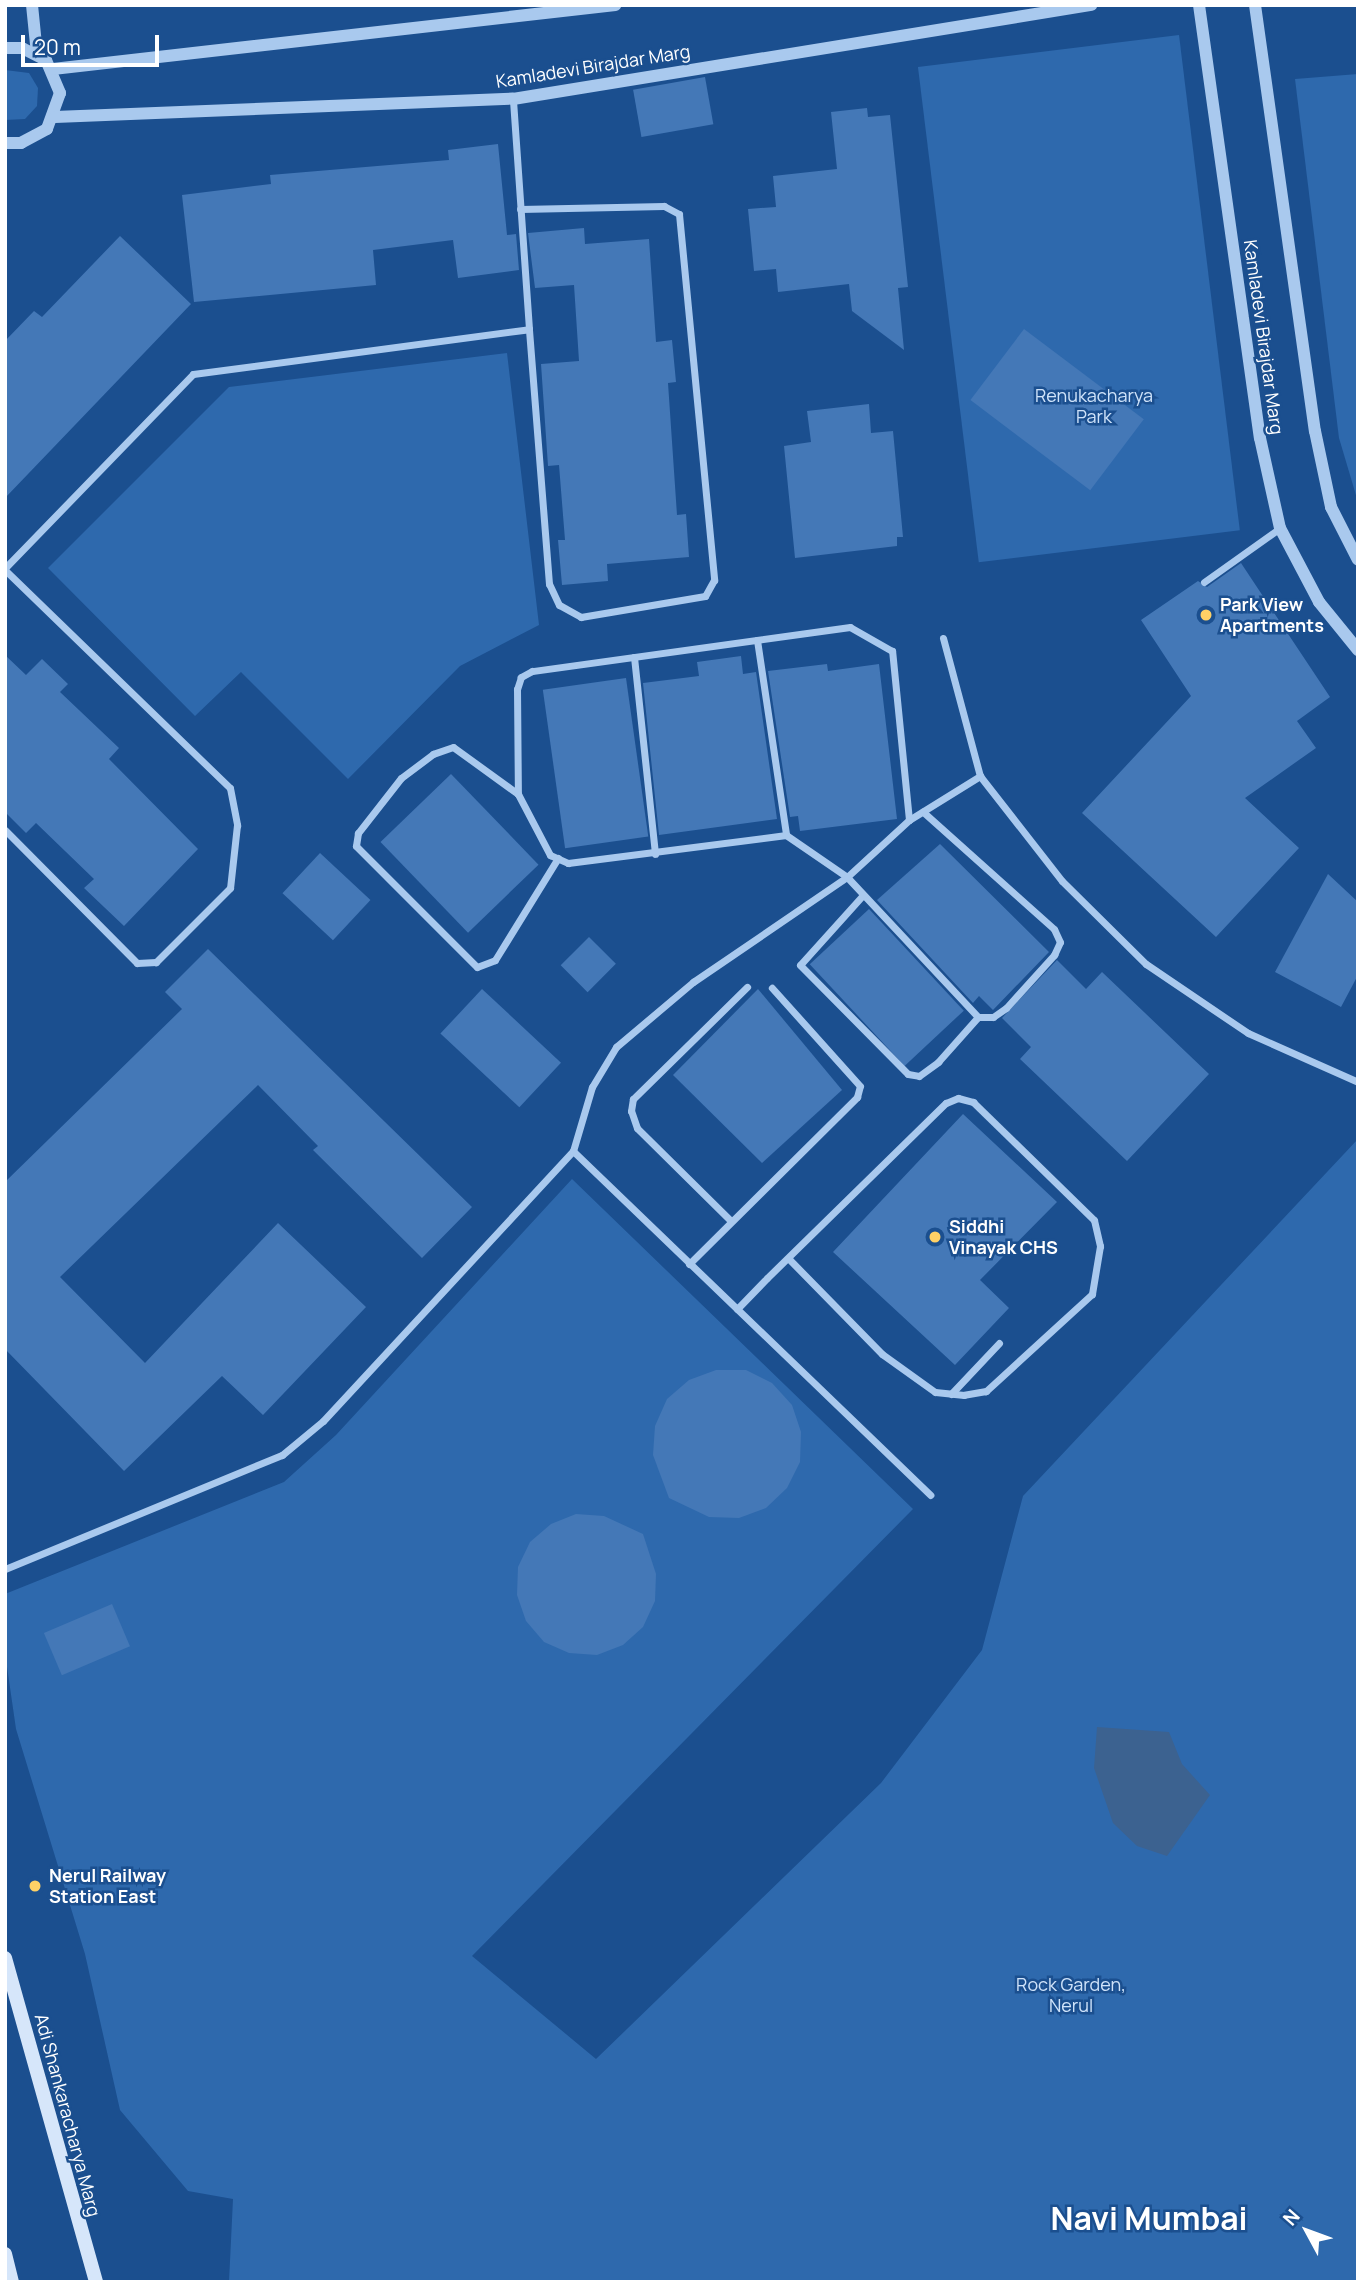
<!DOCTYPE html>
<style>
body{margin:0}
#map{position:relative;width:1363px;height:2287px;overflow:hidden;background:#1b4f8f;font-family:Manrope,sans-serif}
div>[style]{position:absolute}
.green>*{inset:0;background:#2e69ad;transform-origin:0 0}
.water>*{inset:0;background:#3c6290}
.building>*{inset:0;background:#4478b7;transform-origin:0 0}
.minor>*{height:7px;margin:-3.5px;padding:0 3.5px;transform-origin:3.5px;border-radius:3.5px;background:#a9c9ee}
.tertiary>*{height:12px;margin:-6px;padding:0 6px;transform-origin:6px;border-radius:6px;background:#a9c9ee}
.secondary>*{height:14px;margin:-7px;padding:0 7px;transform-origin:7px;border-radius:7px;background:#d6e6fa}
.dots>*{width:19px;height:19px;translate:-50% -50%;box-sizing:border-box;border:4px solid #1b4f8f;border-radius:50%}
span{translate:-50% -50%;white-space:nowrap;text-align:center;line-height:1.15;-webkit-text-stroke:5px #1b4f8f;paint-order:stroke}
.street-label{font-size:18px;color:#fff}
.park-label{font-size:18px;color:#cfe3fa}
.poi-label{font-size:18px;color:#fff;font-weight:700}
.left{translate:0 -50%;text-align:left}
.town-label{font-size:32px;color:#fff;font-weight:700}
.frame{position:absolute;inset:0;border:7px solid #fff;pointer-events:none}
.north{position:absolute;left:1272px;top:2196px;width:70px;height:70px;-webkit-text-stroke:5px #1b4f8f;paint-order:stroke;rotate:311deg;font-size:19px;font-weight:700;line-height:28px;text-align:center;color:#fff}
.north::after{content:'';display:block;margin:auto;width:24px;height:32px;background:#fff;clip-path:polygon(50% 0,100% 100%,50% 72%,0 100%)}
.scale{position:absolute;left:21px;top:35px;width:138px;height:32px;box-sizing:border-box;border:4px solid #fff;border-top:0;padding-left:9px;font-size:21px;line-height:24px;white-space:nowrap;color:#fff;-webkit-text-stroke:5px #1b4f8f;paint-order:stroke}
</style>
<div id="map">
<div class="green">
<i style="left:1179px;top:35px;width:499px;height:263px;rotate:83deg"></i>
<i style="clip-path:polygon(5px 70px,29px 73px,38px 88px,37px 106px,25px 119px,5px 120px)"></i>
<i style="clip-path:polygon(1358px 74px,1358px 502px,1339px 438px,1295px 79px)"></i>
<i style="clip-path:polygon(507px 353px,539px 625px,460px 666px,348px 779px,241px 672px,195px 716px,48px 568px,229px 387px)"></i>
<i style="clip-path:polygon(1358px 1139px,1358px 2282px,229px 2282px,233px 2199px,188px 2191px,120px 2110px,85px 1954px,16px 1729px,5px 1653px,5px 1594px,284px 1482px,336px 1435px,572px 1179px,913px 1509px,472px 1956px,596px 2059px,881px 1783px,982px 1650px,1023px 1496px)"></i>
</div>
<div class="water">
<i style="clip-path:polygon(1097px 1727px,1169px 1732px,1182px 1764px,1210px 1795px,1167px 1856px,1137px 1846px,1113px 1823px,1094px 1768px)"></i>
</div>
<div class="building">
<i style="left:705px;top:77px;width:48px;height:73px;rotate:80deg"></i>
<i style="clip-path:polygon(867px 108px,868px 117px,890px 115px,908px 287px,898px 288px,904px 350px,852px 311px,849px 284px,778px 292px,776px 269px,754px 271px,748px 209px,776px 207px,773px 176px,837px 169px,831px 112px)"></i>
<i style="clip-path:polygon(498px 144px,507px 235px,516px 234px,519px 270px,458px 278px,453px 240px,373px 250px,376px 285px,194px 302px,182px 195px,271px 184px,270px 175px,449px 160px,448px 150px)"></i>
<i style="clip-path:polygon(584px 228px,585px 244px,649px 239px,656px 342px,672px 340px,676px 382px,668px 383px,677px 515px,686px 514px,689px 557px,607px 564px,608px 581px,562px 585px,558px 540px,565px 540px,559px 465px,548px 466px,541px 364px,579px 361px,574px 285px,535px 288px,528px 233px)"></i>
<i style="clip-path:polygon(120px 236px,191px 304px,5px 498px,5px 341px,34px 311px,42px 317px)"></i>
<i style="left:1024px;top:329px;width:150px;height:89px;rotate:37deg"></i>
<i style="clip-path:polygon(869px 404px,871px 433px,893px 431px,903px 537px,897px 537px,897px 546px,795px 558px,784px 446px,811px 442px,807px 411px)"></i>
<i style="clip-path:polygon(1241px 563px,1330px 697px,1297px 721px,1316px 748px,1245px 798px,1299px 848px,1216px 937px,1082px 813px,1191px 696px,1141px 620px,1198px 581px,1207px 587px)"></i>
<i style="clip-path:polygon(5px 655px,26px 675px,42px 659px,68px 684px,60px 692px,119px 748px,109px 759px,198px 849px,124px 926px,84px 888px,94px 879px,36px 823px,26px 833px,5px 812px)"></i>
<i style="clip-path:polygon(741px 656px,743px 674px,756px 672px,777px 819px,659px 835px,643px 683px,699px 676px,697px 662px)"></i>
<i style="clip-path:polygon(827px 664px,828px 671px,879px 664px,897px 819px,800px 831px,798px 816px,790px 817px,768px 671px)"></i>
<i style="left:626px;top:678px;width:160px;height:84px;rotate:82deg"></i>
<i style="left:451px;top:774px;width:126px;height:98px;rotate:46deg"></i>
<i style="clip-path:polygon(940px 844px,1049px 952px,993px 1010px,979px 996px,973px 1003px,877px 900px)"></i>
<i style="left:320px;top:853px;width:69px;height:55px;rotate:43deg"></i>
<i style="clip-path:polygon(1328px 874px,1358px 902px,1358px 975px,1341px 1007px,1275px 972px)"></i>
<i style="left:869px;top:909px;width:139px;height:81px;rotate:47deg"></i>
<i style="left:589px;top:937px;width:38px;height:40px;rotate:45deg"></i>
<i style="clip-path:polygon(208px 949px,472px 1207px,422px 1258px,313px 1150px,318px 1146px,258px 1085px,60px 1277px,145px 1363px,278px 1223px,366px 1307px,263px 1415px,222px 1376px,124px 1471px,5px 1349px,5px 1182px,182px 1009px,165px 992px)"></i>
<i style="clip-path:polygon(1057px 960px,1086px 989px,1102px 972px,1209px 1074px,1127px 1161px,1020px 1059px,1031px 1047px,1002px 1018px)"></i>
<i style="left:482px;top:989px;width:108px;height:61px;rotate:43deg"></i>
<i style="clip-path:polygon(758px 989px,842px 1090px,762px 1163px,673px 1075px)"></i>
<i style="clip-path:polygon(963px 1114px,1057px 1202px,980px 1280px,1009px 1308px,955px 1365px,833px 1252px)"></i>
<i style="clip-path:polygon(716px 1370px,746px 1370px,772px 1383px,792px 1405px,801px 1432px,800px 1462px,787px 1488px,766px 1508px,739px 1518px,709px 1517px,669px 1498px,653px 1455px,655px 1426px,667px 1399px,689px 1380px)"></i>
<i style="clip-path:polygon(576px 1514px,604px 1516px,643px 1534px,656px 1574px,655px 1601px,643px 1627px,623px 1645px,597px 1655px,569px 1653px,544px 1642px,526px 1621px,517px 1595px,518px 1567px,530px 1542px,551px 1524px)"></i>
<i style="left:112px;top:1604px;width:46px;height:74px;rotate:67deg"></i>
</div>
<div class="minor">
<i style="left:520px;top:209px;width:144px;rotate:-1.2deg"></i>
<i style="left:664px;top:206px;width:17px;rotate:28deg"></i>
<i style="left:679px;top:214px;width:368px;rotate:84.5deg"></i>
<i style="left:714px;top:580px;width:18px;rotate:119deg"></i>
<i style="left:705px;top:596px;width:126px;rotate:170.4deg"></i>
<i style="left:581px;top:617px;width:25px;rotate:-151deg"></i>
<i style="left:559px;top:605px;width:23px;rotate:-115deg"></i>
<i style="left:549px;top:584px;width:256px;rotate:-94.5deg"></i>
<i style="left:5px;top:568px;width:270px;rotate:-45.9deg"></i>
<i style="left:193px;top:374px;width:339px;rotate:-7.6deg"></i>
<i style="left:529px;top:329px;width:231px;rotate:-94deg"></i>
<i style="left:5px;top:570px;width:313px;rotate:44.1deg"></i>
<i style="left:230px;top:788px;width:38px;rotate:79deg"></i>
<i style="left:237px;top:825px;width:63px;rotate:96.3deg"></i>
<i style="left:230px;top:888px;width:105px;rotate:135deg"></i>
<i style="left:156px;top:962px;width:19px;rotate:177deg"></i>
<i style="left:137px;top:963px;width:187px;rotate:-134.8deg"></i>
<i style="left:1204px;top:582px;width:93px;rotate:-35.4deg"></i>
<i style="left:943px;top:638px;width:143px;rotate:75deg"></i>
<i style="left:980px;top:776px;width:133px;rotate:52deg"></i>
<i style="left:1062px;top:881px;width:118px;rotate:44.7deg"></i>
<i style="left:1146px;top:964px;width:123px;rotate:34.1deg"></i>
<i style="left:1248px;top:1033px;width:120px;rotate:24deg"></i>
<i style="left:757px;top:640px;width:197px;rotate:81.5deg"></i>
<i style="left:634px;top:657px;width:198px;rotate:83.9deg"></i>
<i style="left:518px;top:794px;width:80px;rotate:-144.1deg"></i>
<i style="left:453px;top:747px;width:21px;rotate:161deg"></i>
<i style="left:433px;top:754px;width:40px;rotate:143deg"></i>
<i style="left:401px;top:778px;width:70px;rotate:128deg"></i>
<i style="left:358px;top:833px;width:13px;rotate:99deg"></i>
<i style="left:356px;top:846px;width:171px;rotate:45deg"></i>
<i style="left:477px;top:967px;width:19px;rotate:-21deg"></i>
<i style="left:495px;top:960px;width:120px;rotate:-58.3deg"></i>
<i style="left:909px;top:820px;width:170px;rotate:-95.7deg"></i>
<i style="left:892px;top:651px;width:48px;rotate:-150.3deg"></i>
<i style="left:850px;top:627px;width:321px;rotate:172.1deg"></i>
<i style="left:532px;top:671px;width:13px;rotate:151deg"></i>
<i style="left:521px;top:677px;width:13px;rotate:108deg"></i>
<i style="left:517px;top:689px;width:105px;rotate:89.5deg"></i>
<i style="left:518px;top:794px;width:69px;rotate:62.3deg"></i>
<i style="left:550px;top:855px;width:20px;rotate:24deg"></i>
<i style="left:568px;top:863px;width:220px;rotate:-7.3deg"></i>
<i style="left:786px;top:835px;width:74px;rotate:34.5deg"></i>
<i style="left:847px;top:877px;width:192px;rotate:46.9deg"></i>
<i style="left:863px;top:895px;width:94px;rotate:132deg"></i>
<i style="left:800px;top:965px;width:153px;rotate:45.3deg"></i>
<i style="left:908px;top:1074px;width:11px;rotate:10deg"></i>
<i style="left:919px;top:1076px;width:24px;rotate:-36deg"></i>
<i style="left:938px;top:1062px;width:60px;rotate:-48.4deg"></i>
<i style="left:978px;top:1017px;width:15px"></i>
<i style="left:993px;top:1017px;width:16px;rotate:-35deg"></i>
<i style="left:1006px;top:1008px;width:72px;rotate:-47.8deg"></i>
<i style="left:1054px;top:955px;width:14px;rotate:-65deg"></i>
<i style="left:1060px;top:942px;width:14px;rotate:-115deg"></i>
<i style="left:1054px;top:929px;width:176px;rotate:-138.2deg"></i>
<i style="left:573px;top:1151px;width:496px;rotate:43.9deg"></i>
<i style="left:731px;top:1221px;width:132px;rotate:-135.3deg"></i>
<i style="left:637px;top:1128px;width:18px;rotate:-109deg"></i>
<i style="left:631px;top:1111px;width:12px;rotate:-81deg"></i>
<i style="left:633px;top:1099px;width:160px;rotate:-44.5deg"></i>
<i style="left:689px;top:1264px;width:237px;rotate:-44.8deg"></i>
<i style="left:857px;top:1097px;width:11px;rotate:-75deg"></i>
<i style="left:860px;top:1086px;width:132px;rotate:-131.9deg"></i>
<i style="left:737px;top:1309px;width:43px;rotate:-45.9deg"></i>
<i style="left:767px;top:1278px;width:250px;rotate:-44.4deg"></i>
<i style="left:946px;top:1103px;width:13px;rotate:-23deg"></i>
<i style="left:958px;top:1098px;width:16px;rotate:15deg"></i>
<i style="left:973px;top:1102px;width:169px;rotate:44.3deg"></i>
<i style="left:1094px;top:1220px;width:27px;rotate:77deg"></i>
<i style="left:1100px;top:1246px;width:49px;rotate:99.5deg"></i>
<i style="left:1092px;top:1294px;width:144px;rotate:137.5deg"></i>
<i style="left:986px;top:1391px;width:22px;rotate:170deg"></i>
<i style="left:964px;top:1395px;width:29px;rotate:-174deg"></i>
<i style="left:935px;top:1392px;width:65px;rotate:-144.4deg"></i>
<i style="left:882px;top:1354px;width:134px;rotate:-134.4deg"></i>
<i style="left:951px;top:1394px;width:70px;rotate:-46.7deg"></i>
<i style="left:5px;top:1569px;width:300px;rotate:-22.4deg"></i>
<i style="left:282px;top:1455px;width:53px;rotate:-39.7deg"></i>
<i style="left:323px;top:1421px;width:368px;rotate:-47.2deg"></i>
<i style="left:573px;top:1151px;width:67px;rotate:-73.5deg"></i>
<i style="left:592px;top:1087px;width:47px;rotate:-59deg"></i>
<i style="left:616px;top:1047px;width:101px;rotate:-40.2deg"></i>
<i style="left:693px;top:982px;width:186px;rotate:-34.3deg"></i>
<i style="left:847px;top:877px;width:84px;rotate:-42.6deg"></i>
<i style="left:909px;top:820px;width:84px;rotate:-31.8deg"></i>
</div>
<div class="tertiary">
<i style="left:32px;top:5px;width:49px;rotate:84.2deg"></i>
<i style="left:1199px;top:5px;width:437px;rotate:82deg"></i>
<i style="left:1260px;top:438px;width:92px;rotate:77.5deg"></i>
<i style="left:1280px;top:528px;width:84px;rotate:62.2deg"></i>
<i style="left:1319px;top:602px;width:62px;rotate:50.9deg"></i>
<i style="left:1255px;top:5px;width:430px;rotate:82deg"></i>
<i style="left:1315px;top:431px;width:78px;rotate:78.1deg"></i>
<i style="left:1331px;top:507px;width:59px;rotate:63deg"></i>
<i style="left:5px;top:48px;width:17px"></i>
<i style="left:22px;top:48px;width:27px;rotate:27deg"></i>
<i style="left:46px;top:60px;width:36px;rotate:67deg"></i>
<i style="left:60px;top:93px;width:38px;rotate:110deg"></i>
<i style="left:47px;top:129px;width:30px;rotate:152deg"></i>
<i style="left:21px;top:143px;width:16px;rotate:180deg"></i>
<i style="left:53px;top:69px;width:566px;rotate:-6.5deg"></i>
<i style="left:55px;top:117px;width:458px;rotate:-2.3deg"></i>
<i style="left:513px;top:99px;width:586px;rotate:-9.24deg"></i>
</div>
<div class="secondary">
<i style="left:5px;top:1958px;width:337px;rotate:74.3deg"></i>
<i style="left:5px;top:2254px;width:29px;rotate:76deg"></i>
</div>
<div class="dots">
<i style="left:1206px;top:615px;background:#ffd166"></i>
<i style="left:935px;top:1237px;background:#ffd166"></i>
<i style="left:35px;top:1886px;background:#ffd166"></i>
</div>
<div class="street-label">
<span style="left:593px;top:66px;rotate:-9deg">Kamladevi Birajdar Marg</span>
<span style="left:1264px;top:337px;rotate:82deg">Kamladevi Birajdar Marg</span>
<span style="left:68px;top:2115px;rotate:75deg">Adi Shankaracharya Marg</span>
</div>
<div class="park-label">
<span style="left:1094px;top:406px">Renukacharya<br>Park</span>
<span style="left:1071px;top:1995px">Rock Garden,<br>Nerul</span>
</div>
<div class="poi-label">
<span class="left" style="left:1220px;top:615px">Park View<br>Apartments</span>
<span class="left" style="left:949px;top:1237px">Siddhi<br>Vinayak CHS</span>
<span class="left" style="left:49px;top:1886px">Nerul Railway<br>Station East</span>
</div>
<div class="town-label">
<span style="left:1149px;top:2218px">Navi Mumbai</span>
</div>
<div class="frame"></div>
<div class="north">N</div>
<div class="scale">20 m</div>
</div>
